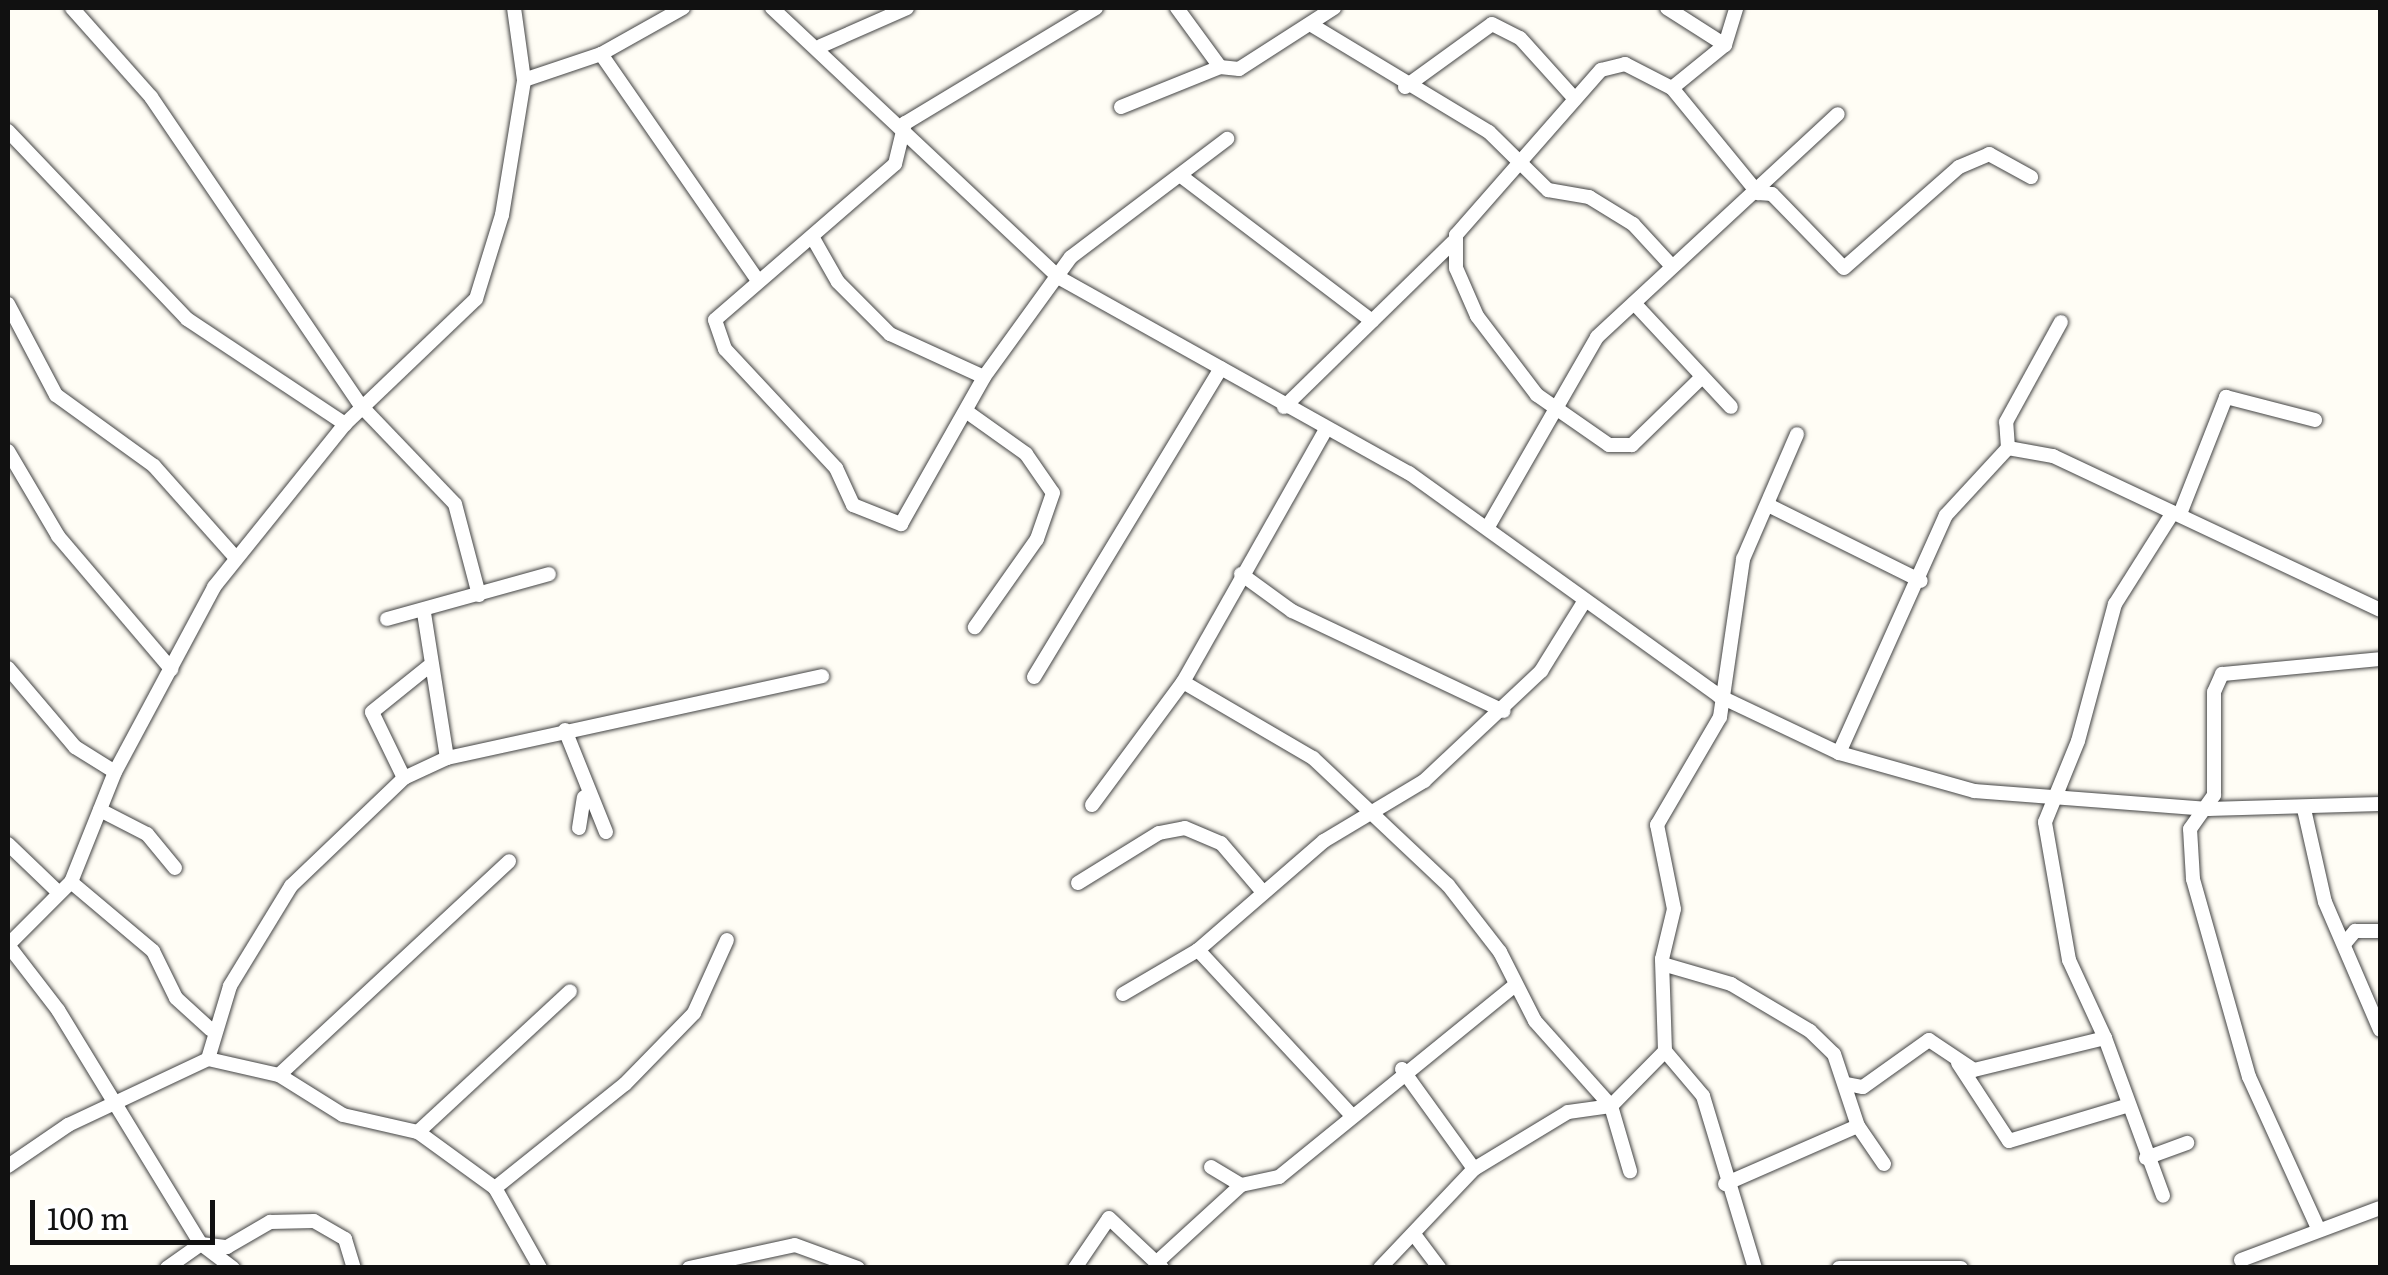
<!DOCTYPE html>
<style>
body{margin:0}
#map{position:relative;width:2388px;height:1275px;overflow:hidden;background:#fffdf5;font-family:Literata,serif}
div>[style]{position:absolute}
.roads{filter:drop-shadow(0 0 2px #444) drop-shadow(0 0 2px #444)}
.minor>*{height:14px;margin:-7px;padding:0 7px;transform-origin:7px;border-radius:7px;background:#fff}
span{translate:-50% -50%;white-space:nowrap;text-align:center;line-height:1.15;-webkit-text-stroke:10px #fff;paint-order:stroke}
.frame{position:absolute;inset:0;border:10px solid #111;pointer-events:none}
.scale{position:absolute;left:30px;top:1200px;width:185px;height:45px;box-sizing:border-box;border:5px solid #111;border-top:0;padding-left:12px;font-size:30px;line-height:35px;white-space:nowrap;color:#111;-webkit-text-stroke:8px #fff;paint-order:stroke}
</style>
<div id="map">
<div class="roads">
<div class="minor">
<i style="left:72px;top:8px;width:119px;rotate:48.4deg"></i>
<i style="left:151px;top:97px;width:375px;rotate:55.8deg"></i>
<i style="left:362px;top:407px;width:134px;rotate:46.2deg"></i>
<i style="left:455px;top:504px;width:94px;rotate:75.2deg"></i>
<i style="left:772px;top:8px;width:393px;rotate:43.2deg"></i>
<i style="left:1058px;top:277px;width:402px;rotate:29.2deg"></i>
<i style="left:1409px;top:473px;width:382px;rotate:35.7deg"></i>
<i style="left:1719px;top:696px;width:133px;rotate:25.4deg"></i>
<i style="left:1839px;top:753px;width:140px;rotate:15.7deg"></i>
<i style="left:1974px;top:791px;width:235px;rotate:4.4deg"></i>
<i style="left:2208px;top:809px;width:172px;rotate:-1.7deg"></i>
<i style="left:1096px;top:8px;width:223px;rotate:148.9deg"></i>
<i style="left:905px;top:123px;width:42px;rotate:103.7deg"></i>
<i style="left:895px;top:164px;width:238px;rotate:139.1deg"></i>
<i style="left:715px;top:320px;width:31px;rotate:71deg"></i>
<i style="left:725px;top:349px;width:163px;rotate:47deg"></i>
<i style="left:836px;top:468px;width:41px;rotate:65.3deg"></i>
<i style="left:853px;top:505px;width:52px;rotate:21.6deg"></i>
<i style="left:901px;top:524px;width:169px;rotate:-60.5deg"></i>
<i style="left:984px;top:377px;width:148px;rotate:-54.1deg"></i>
<i style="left:1071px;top:257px;width:196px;rotate:-37.1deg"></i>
<i style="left:1177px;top:8px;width:73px;rotate:53.9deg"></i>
<i style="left:1667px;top:8px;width:69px;rotate:32.5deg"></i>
<i style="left:1310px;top:24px;width:209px;rotate:31.1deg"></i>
<i style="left:1489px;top:132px;width:83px;rotate:44.5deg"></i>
<i style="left:1548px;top:190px;width:42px;rotate:9.7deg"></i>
<i style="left:1589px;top:197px;width:52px;rotate:31.5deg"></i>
<i style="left:1633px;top:224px;width:53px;rotate:47.3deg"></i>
<i style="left:821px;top:46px;width:94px;rotate:-23.8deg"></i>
<i style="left:601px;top:54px;width:272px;rotate:55.3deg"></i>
<i style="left:524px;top:80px;width:81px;rotate:-18.7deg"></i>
<i style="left:601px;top:54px;width:94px;rotate:-29.3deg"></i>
<i style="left:1405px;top:87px;width:107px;rotate:-35.9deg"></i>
<i style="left:1492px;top:24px;width:31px;rotate:27deg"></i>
<i style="left:1520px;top:38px;width:82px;rotate:48deg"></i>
<i style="left:1672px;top:88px;width:68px;rotate:-39.1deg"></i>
<i style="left:1725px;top:45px;width:39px;rotate:-73deg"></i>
<i style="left:1121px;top:107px;width:107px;rotate:-22deg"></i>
<i style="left:1220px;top:67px;width:19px;rotate:6deg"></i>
<i style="left:1239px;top:69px;width:113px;rotate:-32.7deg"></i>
<i style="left:8px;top:131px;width:260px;rotate:46.4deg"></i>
<i style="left:187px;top:319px;width:190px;rotate:33.6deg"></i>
<i style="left:1181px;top:176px;width:240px;rotate:37.2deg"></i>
<i style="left:814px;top:240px;width:48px;rotate:60.3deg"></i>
<i style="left:838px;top:282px;width:74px;rotate:45deg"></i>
<i style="left:890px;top:334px;width:103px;rotate:24.6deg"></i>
<i style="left:1634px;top:303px;width:142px;rotate:47deg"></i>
<i style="left:8px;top:304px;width:103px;rotate:62.2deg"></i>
<i style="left:56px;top:395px;width:121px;rotate:35.9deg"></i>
<i style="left:154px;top:466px;width:123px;rotate:48.3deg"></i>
<i style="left:1702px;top:377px;width:98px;rotate:135.8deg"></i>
<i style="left:1632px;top:445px;width:23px;rotate:180deg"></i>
<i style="left:1609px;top:445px;width:88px;rotate:-145.2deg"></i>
<i style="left:1537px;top:395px;width:99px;rotate:-127.2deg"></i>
<i style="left:1477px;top:316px;width:52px;rotate:-113.6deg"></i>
<i style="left:1456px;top:268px;width:33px;rotate:-90deg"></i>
<i style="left:1456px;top:235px;width:220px;rotate:-48.7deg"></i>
<i style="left:1601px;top:70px;width:25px;rotate:-14deg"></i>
<i style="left:1625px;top:64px;width:53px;rotate:27.1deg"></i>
<i style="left:1672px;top:88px;width:136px;rotate:50.7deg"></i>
<i style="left:1758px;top:193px;width:14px;rotate:4deg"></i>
<i style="left:1772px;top:194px;width:103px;rotate:45.8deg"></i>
<i style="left:1844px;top:268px;width:153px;rotate:-41.3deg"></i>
<i style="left:1959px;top:167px;width:33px;rotate:-23deg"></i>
<i style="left:1989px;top:154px;width:48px;rotate:28.7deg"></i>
<i style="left:1284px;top:407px;width:236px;rotate:-44.3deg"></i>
<i style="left:970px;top:414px;width:69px;rotate:35.5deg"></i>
<i style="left:1026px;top:454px;width:47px;rotate:55.3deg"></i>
<i style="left:1053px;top:493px;width:49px;rotate:109.2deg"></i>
<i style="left:1037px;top:539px;width:108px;rotate:125.2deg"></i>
<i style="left:2008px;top:448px;width:46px;rotate:10.1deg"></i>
<i style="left:2053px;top:456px;width:361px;rotate:25.2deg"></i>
<i style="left:2008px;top:448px;width:26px;rotate:-94deg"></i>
<i style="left:2006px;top:422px;width:114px;rotate:-61.2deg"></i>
<i style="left:8px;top:451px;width:99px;rotate:59.5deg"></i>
<i style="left:58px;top:536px;width:175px;rotate:49.6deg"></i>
<i style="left:1772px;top:507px;width:166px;rotate:26.4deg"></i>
<i style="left:2180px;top:514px;width:126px;rotate:-68.5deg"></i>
<i style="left:2226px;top:397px;width:92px;rotate:14.5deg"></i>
<i style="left:1489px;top:525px;width:217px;rotate:-60.1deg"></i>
<i style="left:1597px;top:337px;width:328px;rotate:-42.8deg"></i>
<i style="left:1241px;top:574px;width:63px;rotate:36deg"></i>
<i style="left:1292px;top:611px;width:234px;rotate:25.3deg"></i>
<i style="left:424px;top:613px;width:147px;rotate:81deg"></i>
<i style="left:387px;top:619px;width:168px;rotate:-15.5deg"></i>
<i style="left:8px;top:668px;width:104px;rotate:49.7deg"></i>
<i style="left:75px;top:747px;width:47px;rotate:32deg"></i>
<i style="left:1034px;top:677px;width:361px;rotate:-58.8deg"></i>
<i style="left:1183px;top:682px;width:151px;rotate:30.3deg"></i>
<i style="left:1313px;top:758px;width:185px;rotate:43.3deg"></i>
<i style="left:1448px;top:885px;width:85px;rotate:52.2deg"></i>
<i style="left:1500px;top:952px;width:77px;rotate:63.1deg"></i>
<i style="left:1535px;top:1021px;width:114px;rotate:48.2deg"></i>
<i style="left:1611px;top:1106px;width:68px;rotate:73.7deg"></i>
<i style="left:565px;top:730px;width:110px;rotate:68.1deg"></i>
<i style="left:1839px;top:753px;width:261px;rotate:-65.8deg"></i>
<i style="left:1946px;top:515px;width:91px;rotate:-47.2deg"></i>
<i style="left:404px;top:778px;width:73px;rotate:-115.9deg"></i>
<i style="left:372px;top:712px;width:72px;rotate:-38.8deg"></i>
<i style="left:1092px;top:805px;width:153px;rotate:-53.5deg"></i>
<i style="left:1183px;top:682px;width:291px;rotate:-60.5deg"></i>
<i style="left:2304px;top:809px;width:95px;rotate:77.3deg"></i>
<i style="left:2325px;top:902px;width:139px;rotate:66.7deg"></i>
<i style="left:100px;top:810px;width:53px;rotate:27.1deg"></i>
<i style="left:147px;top:834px;width:44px;rotate:50.5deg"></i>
<i style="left:579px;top:828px;width:31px;rotate:-81deg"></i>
<i style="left:8px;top:844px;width:69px;rotate:43.8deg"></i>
<i style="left:71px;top:882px;width:107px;rotate:40.1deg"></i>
<i style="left:153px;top:951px;width:52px;rotate:63.9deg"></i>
<i style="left:176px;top:998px;width:47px;rotate:42.4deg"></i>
<i style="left:1078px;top:883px;width:95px;rotate:-31.7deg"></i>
<i style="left:1159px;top:833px;width:26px;rotate:-11deg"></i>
<i style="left:1185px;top:828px;width:39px;rotate:23deg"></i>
<i style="left:1221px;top:843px;width:63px;rotate:49.5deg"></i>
<i style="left:2345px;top:943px;width:16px;rotate:-50deg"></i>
<i style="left:2355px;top:931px;width:25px"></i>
<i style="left:8px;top:945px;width:89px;rotate:-45deg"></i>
<i style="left:71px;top:882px;width:118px;rotate:-68.2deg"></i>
<i style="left:115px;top:772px;width:210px;rotate:-61.8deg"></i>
<i style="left:214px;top:587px;width:209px;rotate:-51.2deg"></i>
<i style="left:345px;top:424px;width:181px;rotate:-43.7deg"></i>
<i style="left:476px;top:299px;width:88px;rotate:-72.8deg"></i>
<i style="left:502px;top:215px;width:137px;rotate:-80.7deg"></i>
<i style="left:524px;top:80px;width:73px;rotate:-97.9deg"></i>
<i style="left:8px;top:945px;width:82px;rotate:52.4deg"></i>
<i style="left:58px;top:1010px;width:274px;rotate:58.6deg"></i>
<i style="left:201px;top:1244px;width:40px;rotate:37deg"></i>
<i style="left:1198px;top:950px;width:226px;rotate:47.1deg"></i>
<i style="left:1666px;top:965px;width:68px;rotate:16.3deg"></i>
<i style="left:1731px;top:984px;width:92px;rotate:30.7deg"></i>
<i style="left:1810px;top:1031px;width:33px;rotate:44deg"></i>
<i style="left:1834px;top:1054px;width:76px;rotate:71.6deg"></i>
<i style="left:1858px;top:1126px;width:46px;rotate:55.6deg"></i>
<i style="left:1123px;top:994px;width:87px;rotate:-30.4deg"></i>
<i style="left:1198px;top:950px;width:167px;rotate:-40.9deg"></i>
<i style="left:1324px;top:841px;width:117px;rotate:-31deg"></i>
<i style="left:1424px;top:781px;width:161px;rotate:-43.2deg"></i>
<i style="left:1541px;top:671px;width:81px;rotate:-58.1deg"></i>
<i style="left:2105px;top:1038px;width:168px;rotate:69.8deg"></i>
<i style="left:1665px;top:1051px;width:59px;rotate:49.8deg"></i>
<i style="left:1703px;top:1096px;width:180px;rotate:73.2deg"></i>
<i style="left:208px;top:1059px;width:76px;rotate:-73.2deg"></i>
<i style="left:230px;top:986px;width:117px;rotate:-58.6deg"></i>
<i style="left:291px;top:886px;width:156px;rotate:-43.7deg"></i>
<i style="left:404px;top:778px;width:47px;rotate:-24.9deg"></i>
<i style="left:447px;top:758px;width:384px;rotate:-12.3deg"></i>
<i style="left:1958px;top:1063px;width:93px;rotate:56.8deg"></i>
<i style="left:2009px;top:1141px;width:122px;rotate:-16.7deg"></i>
<i style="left:1402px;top:1069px;width:123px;rotate:54.2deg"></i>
<i style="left:279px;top:1075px;width:314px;rotate:-42.9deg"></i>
<i style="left:1847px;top:1084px;width:16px;rotate:11deg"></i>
<i style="left:1863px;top:1087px;width:81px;rotate:-35.5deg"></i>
<i style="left:1929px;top:1040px;width:54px;rotate:33.7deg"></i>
<i style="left:1974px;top:1070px;width:135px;rotate:-13.7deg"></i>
<i style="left:2105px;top:1038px;width:86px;rotate:-114.8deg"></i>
<i style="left:2069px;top:960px;width:140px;rotate:-99.9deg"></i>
<i style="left:2045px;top:822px;width:87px;rotate:-67.8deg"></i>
<i style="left:2078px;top:741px;width:142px;rotate:-74.9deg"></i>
<i style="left:2115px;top:604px;width:107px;rotate:-57.7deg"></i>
<i style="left:1611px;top:1106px;width:77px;rotate:-45.5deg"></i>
<i style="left:1665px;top:1051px;width:92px;rotate:-91.9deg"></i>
<i style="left:1662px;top:959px;width:51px;rotate:-76.5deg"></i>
<i style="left:1674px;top:909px;width:86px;rotate:-101.4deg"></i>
<i style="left:1657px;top:825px;width:125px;rotate:-59.7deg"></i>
<i style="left:1720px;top:717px;width:160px;rotate:-81.7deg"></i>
<i style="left:1743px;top:559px;width:136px;rotate:-66.6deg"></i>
<i style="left:418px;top:1132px;width:207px;rotate:-42.8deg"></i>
<i style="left:2146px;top:1158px;width:44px;rotate:-20.1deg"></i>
<i style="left:8px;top:1166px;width:73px;rotate:-34.3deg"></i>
<i style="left:68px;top:1125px;width:155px;rotate:-25.2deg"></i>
<i style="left:208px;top:1059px;width:73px;rotate:12.7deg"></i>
<i style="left:279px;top:1075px;width:75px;rotate:32deg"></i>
<i style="left:343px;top:1115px;width:77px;rotate:12.8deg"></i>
<i style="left:418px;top:1132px;width:95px;rotate:36deg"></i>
<i style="left:495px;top:1188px;width:92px;rotate:60.6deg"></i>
<i style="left:1211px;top:1167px;width:35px;rotate:31deg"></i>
<i style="left:1241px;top:1185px;width:39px;rotate:-12deg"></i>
<i style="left:1279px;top:1177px;width:301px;rotate:-39.1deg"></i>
<i style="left:1725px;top:1184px;width:145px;rotate:-23.6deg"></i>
<i style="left:495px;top:1188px;width:166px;rotate:-38.7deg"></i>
<i style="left:625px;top:1084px;width:99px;rotate:-45.8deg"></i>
<i style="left:694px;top:1013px;width:80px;rotate:-65.7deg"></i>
<i style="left:2317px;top:1226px;width:164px;rotate:-114.5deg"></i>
<i style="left:2249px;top:1077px;width:206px;rotate:-105.8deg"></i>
<i style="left:2193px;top:879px;width:50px;rotate:-93.4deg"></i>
<i style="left:2190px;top:829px;width:42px;rotate:-54.8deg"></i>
<i style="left:2214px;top:795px;width:103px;rotate:-90deg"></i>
<i style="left:2214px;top:692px;width:20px;rotate:-66deg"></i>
<i style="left:2222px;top:674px;width:159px;rotate:-5.4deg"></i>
<i style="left:1416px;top:1237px;width:39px;rotate:53deg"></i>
<i style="left:2241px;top:1260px;width:148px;rotate:-20.5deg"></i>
<i style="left:1156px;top:1263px;width:115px;rotate:-42.5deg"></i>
<i style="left:167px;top:1268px;width:42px;rotate:-35.2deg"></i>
<i style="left:201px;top:1244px;width:26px;rotate:7deg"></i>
<i style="left:227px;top:1247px;width:50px;rotate:-30.2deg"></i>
<i style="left:270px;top:1222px;width:44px;rotate:-1.3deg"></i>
<i style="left:314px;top:1221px;width:36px;rotate:30deg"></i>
<i style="left:345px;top:1239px;width:30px;rotate:73deg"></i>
<i style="left:689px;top:1268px;width:108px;rotate:-12.2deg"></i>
<i style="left:795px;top:1245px;width:67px;rotate:20.1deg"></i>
<i style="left:1075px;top:1268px;width:60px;rotate:-55.8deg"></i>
<i style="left:1109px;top:1218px;width:73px;rotate:43.3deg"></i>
<i style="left:1380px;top:1268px;width:137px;rotate:-46.5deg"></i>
<i style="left:1474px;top:1169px;width:110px;rotate:-31.2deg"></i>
<i style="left:1568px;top:1112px;width:43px;rotate:-7.9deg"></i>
<i style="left:1839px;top:1268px;width:122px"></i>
</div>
</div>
<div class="frame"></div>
<div class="scale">100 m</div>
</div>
